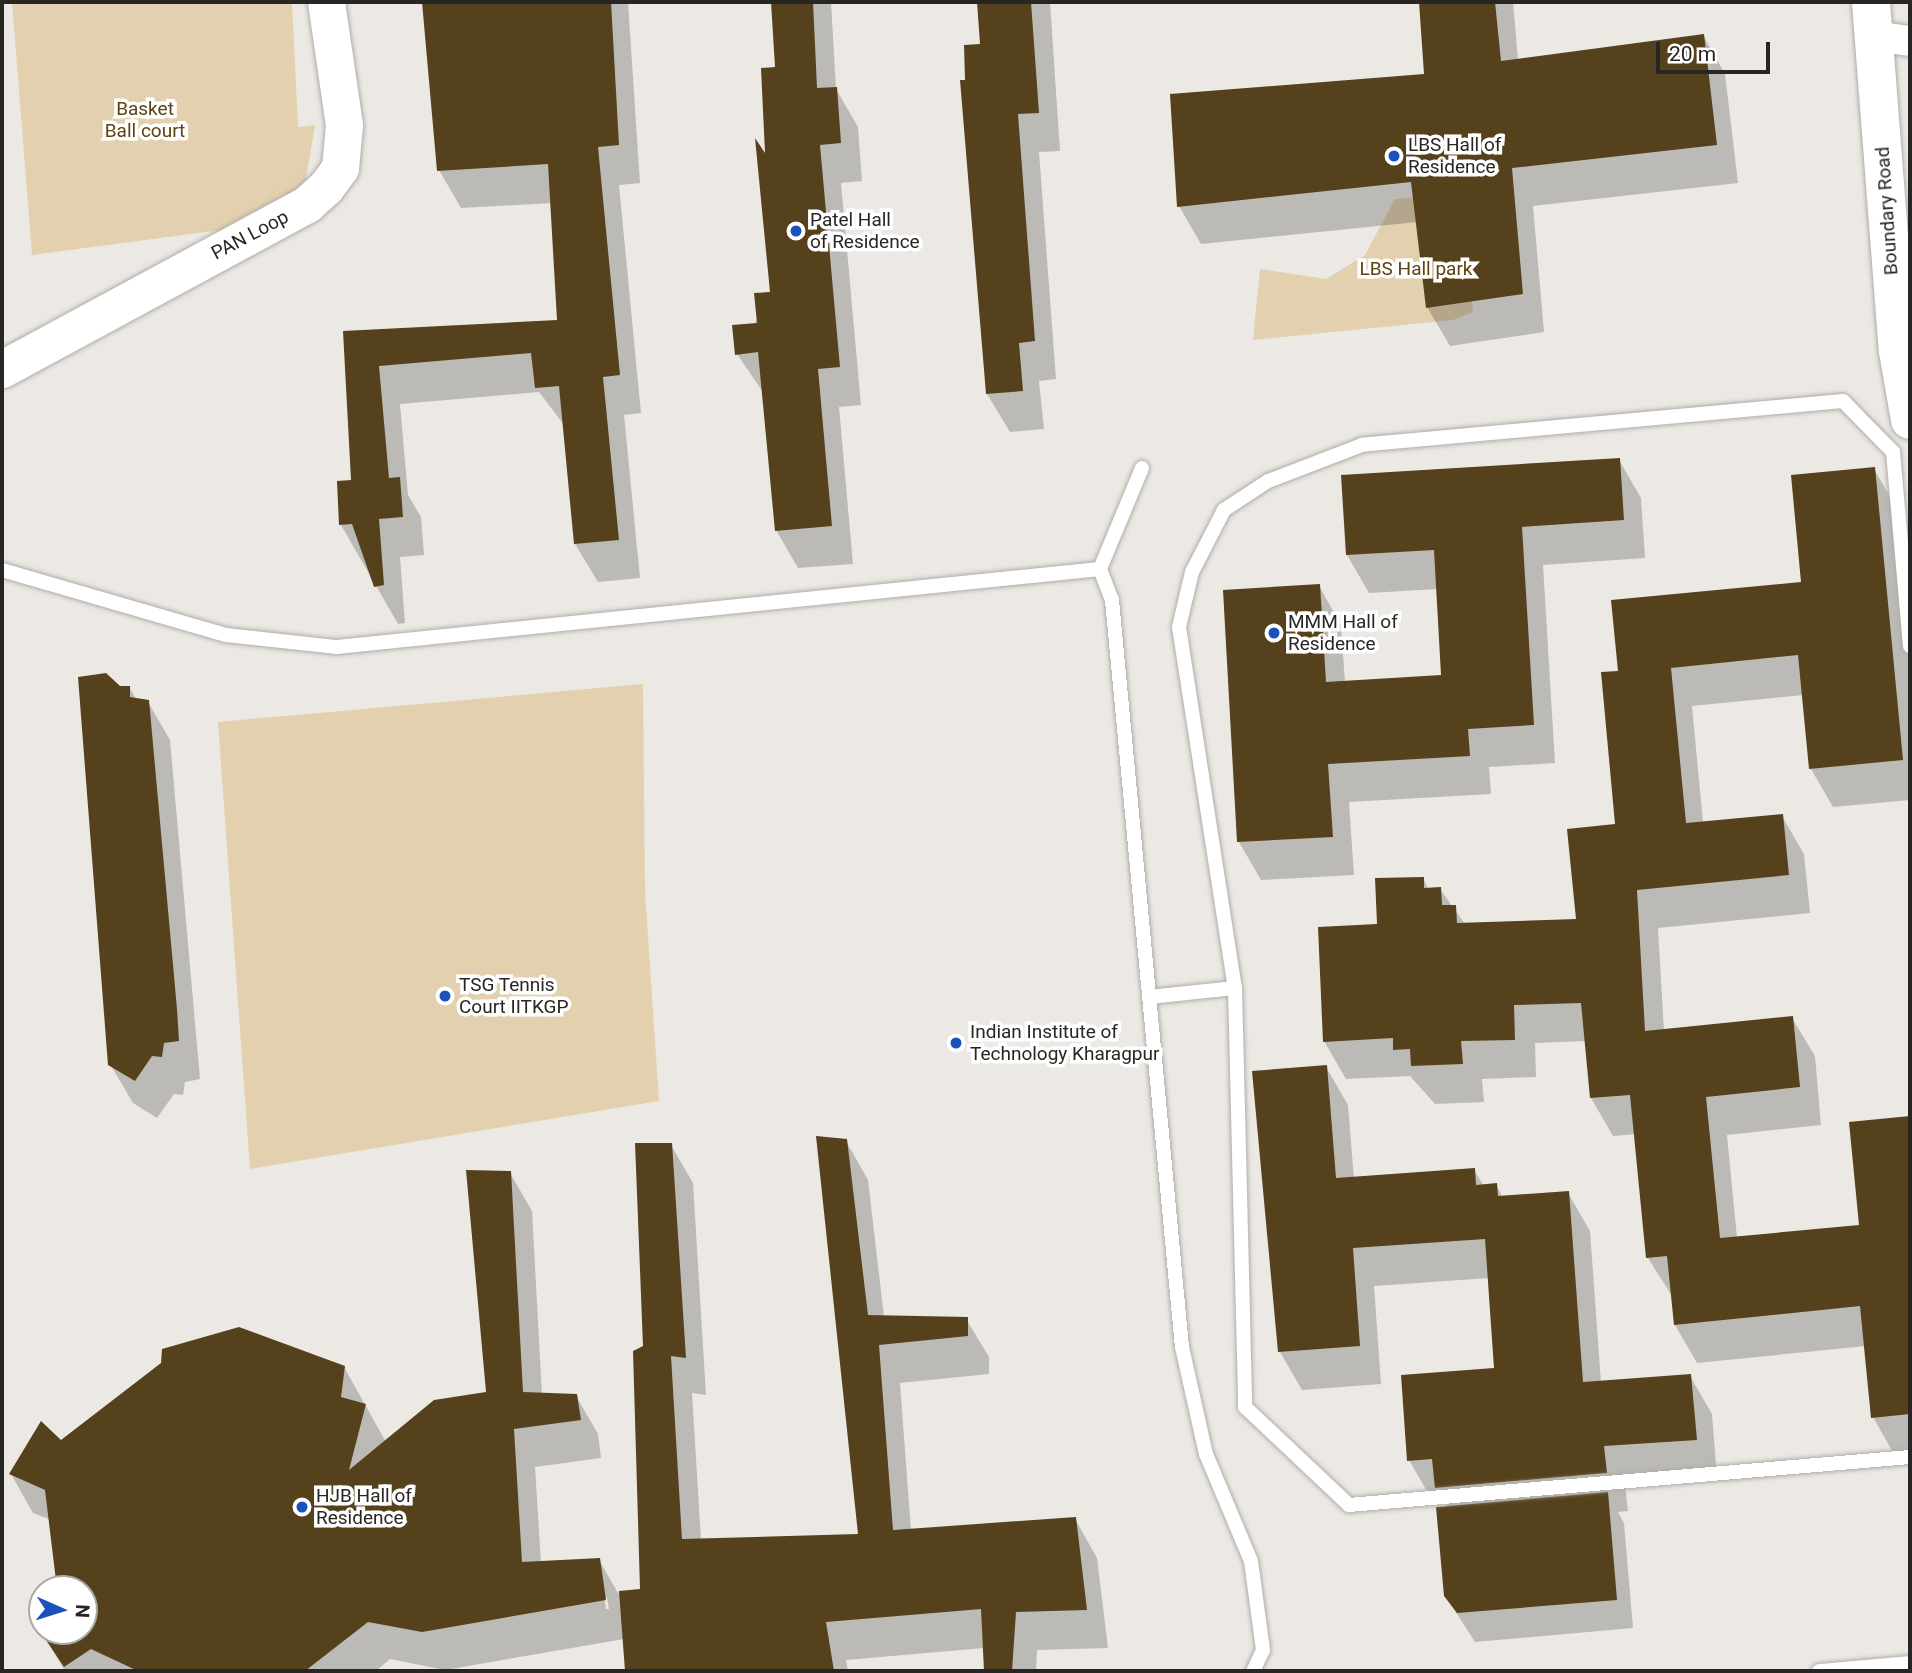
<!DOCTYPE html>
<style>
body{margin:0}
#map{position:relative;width:1912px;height:1673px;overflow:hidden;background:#ece9e4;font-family:Roboto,sans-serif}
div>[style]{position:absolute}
.green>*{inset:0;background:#e2d0af}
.shadow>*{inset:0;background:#0003}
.building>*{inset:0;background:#55411b}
.roads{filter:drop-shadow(0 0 2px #b0ada8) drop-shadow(0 0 2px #b0ada8)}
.service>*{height:14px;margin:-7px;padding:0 7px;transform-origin:7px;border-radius:7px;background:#fff}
.minor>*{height:30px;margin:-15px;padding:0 15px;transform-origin:15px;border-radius:15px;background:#fff}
.tertiary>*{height:37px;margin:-18.5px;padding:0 18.5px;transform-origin:18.5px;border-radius:18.5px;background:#fff}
.primary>*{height:38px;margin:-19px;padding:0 19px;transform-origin:19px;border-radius:19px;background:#fff}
.dots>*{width:19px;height:19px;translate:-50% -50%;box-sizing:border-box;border:4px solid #fff;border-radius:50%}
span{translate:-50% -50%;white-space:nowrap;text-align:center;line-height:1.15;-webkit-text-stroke:7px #fff;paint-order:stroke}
.park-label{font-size:19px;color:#5c4411}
.poi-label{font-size:19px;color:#272624}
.left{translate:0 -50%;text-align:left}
.street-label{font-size:19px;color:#272624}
.frame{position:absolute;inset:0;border:4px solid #272624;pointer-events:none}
.north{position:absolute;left:28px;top:1575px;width:70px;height:70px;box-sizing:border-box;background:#fff;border:2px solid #a9a8a7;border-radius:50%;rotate:93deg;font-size:19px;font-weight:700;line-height:28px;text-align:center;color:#272624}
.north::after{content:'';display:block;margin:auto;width:24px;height:32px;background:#1b51bd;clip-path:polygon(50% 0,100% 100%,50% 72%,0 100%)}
.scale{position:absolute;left:1656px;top:42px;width:114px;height:32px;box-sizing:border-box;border:4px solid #272624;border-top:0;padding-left:9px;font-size:21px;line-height:24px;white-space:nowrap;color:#272624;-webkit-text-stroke:5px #fff;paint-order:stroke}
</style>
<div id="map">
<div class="green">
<i style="clip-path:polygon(12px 2px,292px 2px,298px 127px,315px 125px,305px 184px,236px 228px,32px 255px)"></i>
<i style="clip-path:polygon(1464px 194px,1473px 312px,1453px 320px,1253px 340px,1260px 269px,1326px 279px,1365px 255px,1395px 199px)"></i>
<i style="clip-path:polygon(643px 684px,645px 891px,659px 1101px,250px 1169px,218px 722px)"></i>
</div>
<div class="shadow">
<i style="clip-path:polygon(424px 2px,628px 2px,640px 183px,619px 185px,641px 413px,624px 415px,640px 578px,598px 582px,575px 544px,564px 425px,539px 392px,400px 404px,408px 495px,421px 517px,424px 555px,400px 557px,405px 623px,398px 624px,341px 525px,339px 483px,353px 482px,345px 333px,559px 321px,552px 203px,461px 208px,439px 170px)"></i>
<i style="clip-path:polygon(773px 2px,831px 2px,836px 89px,858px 127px,862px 181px,841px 183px,861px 405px,839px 407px,853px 564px,798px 568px,776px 530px,763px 392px,737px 354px,772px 293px,767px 159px,777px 69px)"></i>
<i style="clip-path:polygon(979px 2px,1050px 2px,1060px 151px,1039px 152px,1056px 379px,1039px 381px,1044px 429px,1010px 432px,987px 394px,967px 82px,981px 46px)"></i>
<i style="clip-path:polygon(1420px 2px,1513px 2px,1518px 60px,1703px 35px,1725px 74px,1738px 183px,1533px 206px,1544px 332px,1450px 346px,1427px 307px,1417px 222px,1201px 244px,1179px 206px,1426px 76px)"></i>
<i style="clip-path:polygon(1619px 460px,1641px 498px,1645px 558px,1543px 565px,1555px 763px,1489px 767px,1491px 794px,1349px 802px,1354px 875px,1261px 880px,1239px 842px,1319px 586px,1341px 625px,1345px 683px,1443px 677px,1438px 589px,1369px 593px,1347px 555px,1343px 476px)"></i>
<i style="clip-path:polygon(1874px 469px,1896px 507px,1910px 657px,1910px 800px,1833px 807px,1811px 769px,1803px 695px,1692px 706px,1703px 823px,1782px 816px,1804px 854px,1810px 913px,1658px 928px,1664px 1031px,1792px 1018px,1815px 1056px,1821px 1125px,1727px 1135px,1737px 1238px,1861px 1226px,1851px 1124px,1910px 1118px,1910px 1454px,1895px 1456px,1873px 1417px,1866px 1346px,1697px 1363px,1675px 1325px,1672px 1296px,1648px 1258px,1636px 1134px,1613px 1136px,1591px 1098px,1586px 1041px,1535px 1043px,1536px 1077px,1482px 1079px,1484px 1102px,1435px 1104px,1410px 1076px,1346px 1079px,1324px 1041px,1378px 925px,1423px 878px,1429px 890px,1440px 889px,1465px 924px,1578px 921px,1616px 826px,1620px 672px,1803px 583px)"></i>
<i style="clip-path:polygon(129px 687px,136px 699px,148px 702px,170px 740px,200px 1079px,185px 1082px,183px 1095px,174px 1094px,157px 1118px,133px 1103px,110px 1064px,119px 688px)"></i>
<i style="clip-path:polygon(1326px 1067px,1348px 1105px,1354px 1179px,1474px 1170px,1484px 1186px,1496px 1185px,1503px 1198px,1568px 1193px,1590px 1231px,1601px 1382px,1690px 1376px,1712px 1414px,1717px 1478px,1625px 1484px,1628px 1511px,1618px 1512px,1624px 1523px,1633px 1628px,1475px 1642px,1445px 1595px,1448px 1508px,1442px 1498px,1431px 1498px,1409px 1460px,1496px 1370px,1490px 1278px,1374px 1286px,1381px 1384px,1302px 1390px,1280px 1352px)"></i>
<i style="clip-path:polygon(evenodd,846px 1141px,868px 1180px,884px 1317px,966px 1319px,989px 1357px,989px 1374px,900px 1383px,911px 1531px,1075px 1519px,1097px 1558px,1108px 1648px,1037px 1650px,1036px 1671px,985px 1671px,984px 1648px,846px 1660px,848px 1671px,627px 1671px,624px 1639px,445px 1670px,390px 1659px,376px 1671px,65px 1671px,40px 1629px,84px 1631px,84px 1589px,58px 1589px,51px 1520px,33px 1513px,11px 1474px,61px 1442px,344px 1367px,386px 1442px,488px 1393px,510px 1173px,532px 1211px,542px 1395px,576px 1396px,598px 1434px,601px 1458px,535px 1467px,541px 1563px,599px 1560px,618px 1593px,641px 1591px,645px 1347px,671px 1145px,693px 1183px,706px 1395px,692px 1393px,701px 1540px,860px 1535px,846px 1141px,604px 1597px,607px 1597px,609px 1609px,606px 1609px,604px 1597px)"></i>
</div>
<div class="building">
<i style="clip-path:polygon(422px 2px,611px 2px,619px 145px,598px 147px,620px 375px,603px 377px,619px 540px,574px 544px,559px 386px,535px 388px,531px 353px,379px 366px,389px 478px,400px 477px,403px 517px,379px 519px,384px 585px,374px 587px,352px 524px,339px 525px,337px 481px,351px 480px,343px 331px,557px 320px,548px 164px,437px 171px)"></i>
<i style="clip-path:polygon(771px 2px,813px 2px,817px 88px,837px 87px,841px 143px,820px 145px,840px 367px,818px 369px,832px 526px,775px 531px,758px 352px,735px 355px,732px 325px,757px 323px,754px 293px,770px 292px,755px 138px,765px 153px,761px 68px,775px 67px)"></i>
<i style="clip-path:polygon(977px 2px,1031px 2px,1039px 113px,1018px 114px,1035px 341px,1019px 343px,1023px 391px,986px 394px,960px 80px,965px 80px,964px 45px,980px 44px)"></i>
<i style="clip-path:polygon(1419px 2px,1495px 2px,1501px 61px,1704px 34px,1717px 145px,1512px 168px,1523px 294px,1426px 308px,1411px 182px,1177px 207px,1170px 94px,1424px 74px)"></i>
<i style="clip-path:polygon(1620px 458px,1624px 520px,1522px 527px,1534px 725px,1468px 729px,1470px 756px,1328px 764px,1333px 837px,1237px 842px,1223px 590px,1320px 584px,1326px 682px,1441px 675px,1434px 550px,1346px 555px,1341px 475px)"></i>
<i style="clip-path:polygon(1875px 467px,1903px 760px,1809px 769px,1798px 655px,1671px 668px,1686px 823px,1783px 814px,1789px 875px,1637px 890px,1645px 1031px,1793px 1016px,1800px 1087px,1706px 1097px,1720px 1238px,1859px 1225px,1849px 1122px,1910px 1116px,1910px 1414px,1871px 1418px,1860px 1306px,1674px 1325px,1667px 1256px,1646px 1258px,1630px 1095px,1590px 1098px,1581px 1003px,1514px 1005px,1515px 1040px,1461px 1041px,1463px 1064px,1411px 1066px,1410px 1049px,1393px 1050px,1393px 1038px,1323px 1042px,1318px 927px,1377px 924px,1375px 878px,1424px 877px,1424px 888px,1441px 887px,1442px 905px,1456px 905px,1457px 923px,1576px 919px,1567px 829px,1615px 824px,1601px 672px,1618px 671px,1611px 600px,1801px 582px,1791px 475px)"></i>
<i style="clip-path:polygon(106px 673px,120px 686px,130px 686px,130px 697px,149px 700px,177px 1009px,179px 1041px,164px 1043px,162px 1057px,152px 1056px,135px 1081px,108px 1065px,78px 677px)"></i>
<i style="clip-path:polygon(1327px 1065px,1336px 1178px,1475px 1168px,1476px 1185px,1497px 1183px,1498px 1196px,1569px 1191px,1583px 1382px,1691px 1374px,1697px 1440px,1604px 1446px,1607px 1473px,1435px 1488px,1432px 1459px,1407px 1461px,1401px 1375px,1494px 1368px,1485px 1239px,1353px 1248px,1360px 1346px,1278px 1352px,1252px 1071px)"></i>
<i style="clip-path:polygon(816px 1136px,847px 1139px,868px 1315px,968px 1317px,968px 1336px,879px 1345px,893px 1530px,1076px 1517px,1087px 1610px,1016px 1612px,1012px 1671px,984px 1671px,981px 1609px,826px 1622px,834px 1671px,625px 1671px,619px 1591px,640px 1589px,633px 1351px,643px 1346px,635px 1143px,672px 1143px,686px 1358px,671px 1356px,682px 1539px,858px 1534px)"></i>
<i style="clip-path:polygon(466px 1170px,511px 1171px,523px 1392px,577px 1394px,581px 1420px,514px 1429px,522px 1562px,600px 1558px,606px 1600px,422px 1632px,368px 1622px,305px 1671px,138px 1671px,91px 1649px,64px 1667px,38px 1628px,84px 1631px,84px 1589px,57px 1589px,45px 1490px,9px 1474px,41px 1421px,61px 1440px,161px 1363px,162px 1349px,239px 1327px,345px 1366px,341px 1397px,366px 1404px,349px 1470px,434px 1400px,486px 1392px)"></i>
<i style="clip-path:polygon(1608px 1492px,1617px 1600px,1457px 1613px,1444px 1596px,1436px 1507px)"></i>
</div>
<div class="roads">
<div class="service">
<i style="left:1142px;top:468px;width:109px;rotate:112.6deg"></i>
<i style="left:1100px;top:569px;width:33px;rotate:69deg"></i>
<i style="left:1112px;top:600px;width:750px;rotate:84.65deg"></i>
<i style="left:1182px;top:1347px;width:110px;rotate:77.4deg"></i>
<i style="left:1206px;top:1454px;width:116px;rotate:67.2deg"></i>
<i style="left:1251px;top:1561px;width:90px;rotate:82.3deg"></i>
<i style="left:1263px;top:1650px;width:23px;rotate:115deg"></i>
<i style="left:2px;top:570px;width:233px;rotate:16.2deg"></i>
<i style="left:226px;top:635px;width:112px;rotate:6.2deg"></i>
<i style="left:337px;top:647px;width:767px;rotate:-5.84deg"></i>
<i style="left:1910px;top:646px;width:195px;rotate:-95deg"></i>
<i style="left:1893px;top:452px;width:71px;rotate:-134.4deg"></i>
<i style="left:1843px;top:401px;width:483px;rotate:174.8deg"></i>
<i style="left:1362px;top:445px;width:101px;rotate:159deg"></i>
<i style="left:1268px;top:481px;width:53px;rotate:146.6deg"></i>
<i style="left:1224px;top:510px;width:70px;rotate:117.3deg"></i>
<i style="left:1192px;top:572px;width:57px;rotate:103.3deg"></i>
<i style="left:1179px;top:627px;width:365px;rotate:81.2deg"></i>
<i style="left:1235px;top:988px;width:419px;rotate:88.6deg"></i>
<i style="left:1245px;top:1407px;width:143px;rotate:43.3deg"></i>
<i style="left:1349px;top:1505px;width:563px;rotate:-4.89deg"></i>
<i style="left:1149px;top:997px;width:86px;rotate:-6deg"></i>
<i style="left:1819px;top:1671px;width:91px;rotate:-5deg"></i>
</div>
<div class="minor">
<i style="left:1874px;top:36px;width:36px;rotate:8deg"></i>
</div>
<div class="tertiary">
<i style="left:2px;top:369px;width:347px;rotate:-28.4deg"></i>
<i style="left:307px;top:204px;width:25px;rotate:-42deg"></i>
<i style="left:326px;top:187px;width:24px;rotate:-54deg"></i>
<i style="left:340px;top:168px;width:43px;rotate:-84.7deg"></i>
<i style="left:344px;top:125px;width:124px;rotate:-98.3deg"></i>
</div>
<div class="primary">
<i style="left:1871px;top:2px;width:350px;rotate:85.6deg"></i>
<i style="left:1898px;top:351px;width:70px;rotate:80.1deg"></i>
</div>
</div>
<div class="dots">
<i style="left:1394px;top:156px;background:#1b51bd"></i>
<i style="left:796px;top:231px;background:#1b51bd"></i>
<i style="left:1274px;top:633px;background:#1b51bd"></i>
<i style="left:445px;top:996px;background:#1b51bd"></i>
<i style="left:956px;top:1043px;background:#1b51bd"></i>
<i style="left:302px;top:1507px;background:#1b51bd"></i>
</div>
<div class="park-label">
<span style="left:145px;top:120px">Basket<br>Ball court</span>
<span style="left:1416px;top:269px">LBS Hall park</span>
</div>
<div class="poi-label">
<span class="left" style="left:1408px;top:156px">LBS Hall of<br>Residence</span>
<span class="left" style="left:810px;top:231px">Patel Hall<br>of Residence</span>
<span class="left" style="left:1288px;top:633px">MMM Hall of<br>Residence</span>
<span class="left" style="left:459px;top:996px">TSG Tennis<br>Court IITKGP</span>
<span class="left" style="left:970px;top:1043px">Indian Institute of<br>Technology Kharagpur</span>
<span class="left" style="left:316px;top:1507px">HJB Hall of<br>Residence</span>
</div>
<div class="street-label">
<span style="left:1887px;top:211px;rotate:-94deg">Boundary Road</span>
<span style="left:250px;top:235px;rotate:-28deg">PAN Loop</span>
</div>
<div class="frame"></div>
<div class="north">N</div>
<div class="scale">20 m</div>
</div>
